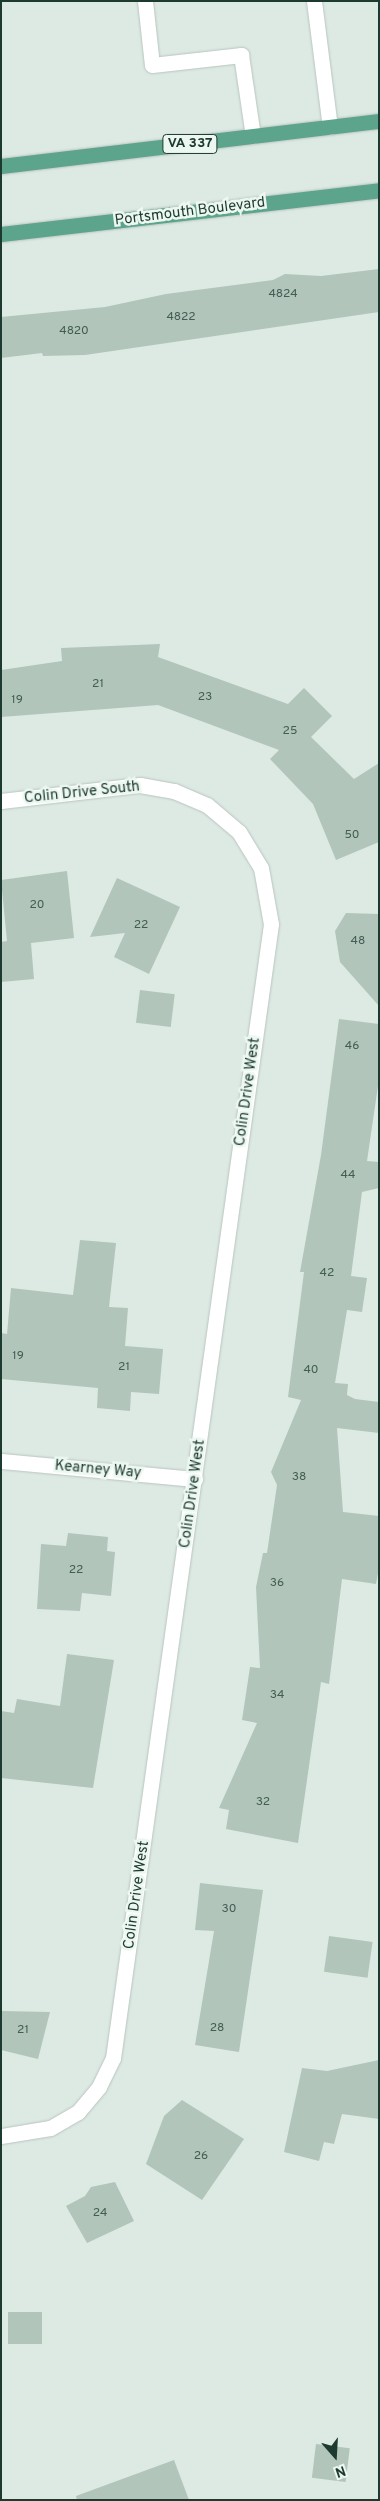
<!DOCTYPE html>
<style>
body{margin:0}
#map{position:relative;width:380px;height:2501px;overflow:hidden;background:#dceae3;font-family:Overpass,sans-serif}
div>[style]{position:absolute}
.building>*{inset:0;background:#b1c5bb;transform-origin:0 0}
.roads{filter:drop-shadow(0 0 1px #bbc4c1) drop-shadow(0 0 1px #bbc4c1)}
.lane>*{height:15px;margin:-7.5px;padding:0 7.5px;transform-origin:7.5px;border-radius:7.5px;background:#fff}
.street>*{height:15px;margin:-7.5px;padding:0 7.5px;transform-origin:7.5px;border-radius:7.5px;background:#fff}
.primary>*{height:15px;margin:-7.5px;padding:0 7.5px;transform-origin:7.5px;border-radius:7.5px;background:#5ca48c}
span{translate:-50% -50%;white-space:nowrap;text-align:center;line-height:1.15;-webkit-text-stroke:5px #ecf7f1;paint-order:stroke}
.number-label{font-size:12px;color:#425d53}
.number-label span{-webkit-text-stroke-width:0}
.shield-label span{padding:1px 4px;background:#ecf7f1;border:1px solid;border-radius:4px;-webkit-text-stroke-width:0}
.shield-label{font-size:14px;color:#1d3a30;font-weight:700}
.street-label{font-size:15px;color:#1d3a30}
.frame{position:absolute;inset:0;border:2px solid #1d3a30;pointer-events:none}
.north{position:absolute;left:310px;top:2431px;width:50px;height:50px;-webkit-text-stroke:4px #ecf7f1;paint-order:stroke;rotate:161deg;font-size:14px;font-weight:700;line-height:20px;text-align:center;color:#1d3a30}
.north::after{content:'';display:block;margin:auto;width:18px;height:22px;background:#1d3a30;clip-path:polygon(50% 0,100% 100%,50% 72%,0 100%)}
</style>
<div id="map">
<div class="building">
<i style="clip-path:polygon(379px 269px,379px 312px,85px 355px,43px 356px,42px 353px,1px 358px,1px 317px,105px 307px,166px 294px,273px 280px,285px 274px,321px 276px)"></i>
<i style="clip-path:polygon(160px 644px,158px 657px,288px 704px,304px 688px,332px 716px,311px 737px,354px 779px,379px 763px,379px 842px,336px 860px,313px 804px,270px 759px,279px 750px,158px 705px,1px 717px,1px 670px,62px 661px,61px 648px)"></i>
<i style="clip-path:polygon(67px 871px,74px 938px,31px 943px,34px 979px,1px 982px,1px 942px,7px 941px,1px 880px)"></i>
<i style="clip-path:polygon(117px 878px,180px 907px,149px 974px,114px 957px,125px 933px,90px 937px)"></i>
<i style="clip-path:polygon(346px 913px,379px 914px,379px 1006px,340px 962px,335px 931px)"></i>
<i style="left:140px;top:990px;width:35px;height:33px;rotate:7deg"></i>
<i style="clip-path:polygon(339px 1019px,379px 1024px,379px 1079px,367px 1161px,379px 1162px,379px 1188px,362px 1192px,351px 1276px,367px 1278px,362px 1312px,347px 1310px,335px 1383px,348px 1384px,347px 1395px,355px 1399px,379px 1402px,379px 1433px,337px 1428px,343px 1512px,379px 1516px,379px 1567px,376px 1584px,342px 1579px,329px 1684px,321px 1682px,298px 1843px,226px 1829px,229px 1810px,219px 1808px,257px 1723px,242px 1720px,250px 1667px,260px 1668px,256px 1587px,263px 1553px,267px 1553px,277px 1485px,271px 1472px,301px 1400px,288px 1397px,304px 1272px,300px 1272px,321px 1155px)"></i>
<i style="clip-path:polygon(80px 1240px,116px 1243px,109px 1307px,128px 1308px,125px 1346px,163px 1349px,159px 1394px,131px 1392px,130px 1411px,97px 1408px,98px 1388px,1px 1379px,1px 1333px,7px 1334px,11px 1288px,73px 1295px)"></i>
<i style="clip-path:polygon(68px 1533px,108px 1537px,107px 1551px,115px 1552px,111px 1596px,82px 1593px,80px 1611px,37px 1609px,41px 1544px,66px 1546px)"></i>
<i style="clip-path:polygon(67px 1654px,114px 1660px,93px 1788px,1px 1778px,1px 1711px,14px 1713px,17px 1699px,60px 1706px)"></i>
<i style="clip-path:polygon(200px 1883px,263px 1890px,239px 2052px,195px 2045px,214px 1931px,195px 1930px)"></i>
<i style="left:329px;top:1936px;width:44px;height:36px;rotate:8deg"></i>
<i style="clip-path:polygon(1px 2011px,50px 2012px,38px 2059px,1px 2050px)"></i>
<i style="clip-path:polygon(379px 2060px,379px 2119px,342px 2114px,334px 2144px,324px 2142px,319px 2161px,284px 2152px,302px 2068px,327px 2071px)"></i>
<i style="clip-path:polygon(182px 2100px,244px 2139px,202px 2200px,146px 2164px,164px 2116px)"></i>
<i style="clip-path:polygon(115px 2182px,134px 2221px,87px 2243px,66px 2206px,85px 2196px,91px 2187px)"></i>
<i style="left:8px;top:2312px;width:34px;height:32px"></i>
<i style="left:316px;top:2444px;width:34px;height:34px;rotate:7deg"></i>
<i style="clip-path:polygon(174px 2460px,189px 2500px,77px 2500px,76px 2496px)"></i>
</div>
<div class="roads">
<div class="lane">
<i style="left:145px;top:1px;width:64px;rotate:83.8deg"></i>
<i style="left:152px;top:65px;width:90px;rotate:-6.4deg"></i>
<i style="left:241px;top:55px;width:82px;rotate:81.6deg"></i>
<i style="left:314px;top:1px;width:127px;rotate:82.8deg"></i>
</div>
<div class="street">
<i style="left:1px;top:801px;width:140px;rotate:-6.6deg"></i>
<i style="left:140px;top:785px;width:35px;rotate:10deg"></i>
<i style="left:174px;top:791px;width:36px;rotate:23deg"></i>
<i style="left:207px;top:805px;width:42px;rotate:40.2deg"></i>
<i style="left:239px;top:832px;width:42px;rotate:58.6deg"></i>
<i style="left:261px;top:868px;width:57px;rotate:79.9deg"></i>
<i style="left:271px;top:924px;width:1145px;rotate:97.93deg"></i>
<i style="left:113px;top:2058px;width:32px;rotate:116deg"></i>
<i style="left:99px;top:2087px;width:33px;rotate:130deg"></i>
<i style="left:78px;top:2112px;width:32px;rotate:150deg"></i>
<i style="left:50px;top:2128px;width:50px;rotate:170.7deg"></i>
<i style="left:1px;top:1461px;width:195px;rotate:5.3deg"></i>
</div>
<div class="primary">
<i style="left:1px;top:166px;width:381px;rotate:-6.8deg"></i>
<i style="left:1px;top:234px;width:381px;rotate:-6.6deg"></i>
</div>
</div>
<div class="number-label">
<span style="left:283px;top:295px">4824</span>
<span style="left:181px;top:318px">4822</span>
<span style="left:74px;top:332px">4820</span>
<span style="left:98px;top:685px">21</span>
<span style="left:205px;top:698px">23</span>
<span style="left:17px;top:701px">19</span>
<span style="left:290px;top:732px">25</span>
<span style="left:352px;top:836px">50</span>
<span style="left:37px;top:906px">20</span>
<span style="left:141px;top:926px">22</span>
<span style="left:358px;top:942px">48</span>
<span style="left:352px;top:1047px">46</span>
<span style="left:348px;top:1176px">44</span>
<span style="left:327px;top:1274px">42</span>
<span style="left:18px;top:1357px">19</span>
<span style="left:124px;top:1368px">21</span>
<span style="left:311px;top:1371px">40</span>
<span style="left:299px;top:1478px">38</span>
<span style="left:76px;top:1571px">22</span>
<span style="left:277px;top:1584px">36</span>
<span style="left:277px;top:1696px">34</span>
<span style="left:263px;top:1803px">32</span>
<span style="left:229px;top:1910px">30</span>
<span style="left:217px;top:2029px">28</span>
<span style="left:23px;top:2031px">21</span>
<span style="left:201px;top:2157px">26</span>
<span style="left:100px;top:2214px">24</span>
</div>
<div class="shield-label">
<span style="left:190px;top:144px">VA 337</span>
</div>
<div class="street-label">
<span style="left:190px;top:212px;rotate:-7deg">Portsmouth Boulevard</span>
<span style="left:82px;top:793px;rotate:-6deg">Colin Drive South</span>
<span style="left:248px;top:1092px;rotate:-82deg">Colin Drive West</span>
<span style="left:98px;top:1470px;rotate:5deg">Kearney Way</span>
<span style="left:193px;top:1494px;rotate:-82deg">Colin Drive West</span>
<span style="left:137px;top:1895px;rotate:-82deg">Colin Drive West</span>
</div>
<div class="frame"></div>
<div class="north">N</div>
</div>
